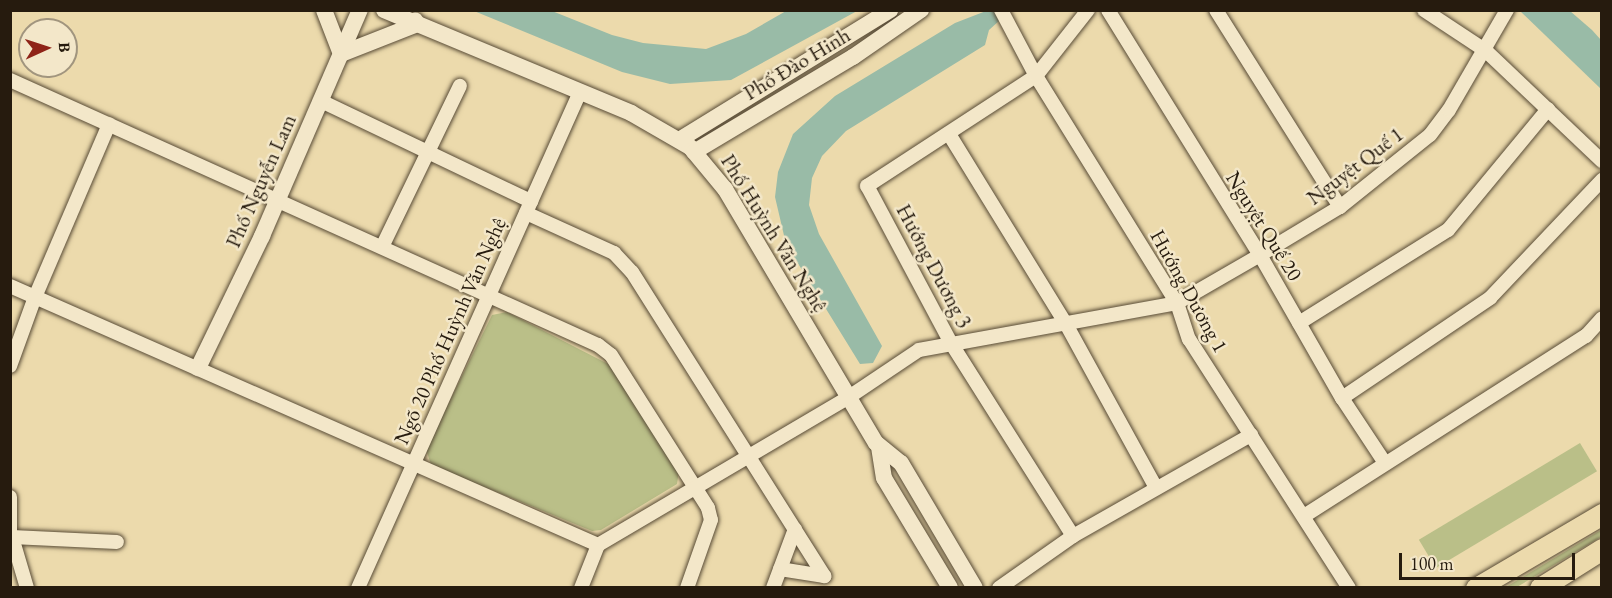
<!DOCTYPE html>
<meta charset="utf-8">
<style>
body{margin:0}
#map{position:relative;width:1612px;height:598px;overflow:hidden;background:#ecdaac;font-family:"EB Garamond",serif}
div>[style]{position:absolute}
.green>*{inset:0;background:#babf88;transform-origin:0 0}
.water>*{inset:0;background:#99bba7}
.roads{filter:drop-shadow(0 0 2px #584b36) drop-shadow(0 0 2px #584b36)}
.minor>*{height:14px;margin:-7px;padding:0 7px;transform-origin:7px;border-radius:7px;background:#f3e7c9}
.tertiary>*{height:16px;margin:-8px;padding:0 8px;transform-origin:8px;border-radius:8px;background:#f3e7c9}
.primary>*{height:21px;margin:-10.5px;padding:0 10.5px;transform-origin:10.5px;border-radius:10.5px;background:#ecdaac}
span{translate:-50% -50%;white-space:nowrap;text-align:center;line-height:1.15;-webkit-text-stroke:5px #f3e7c9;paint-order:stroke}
.street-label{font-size:21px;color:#261b0e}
.frame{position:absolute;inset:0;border:12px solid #261b0e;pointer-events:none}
.north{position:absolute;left:18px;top:18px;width:60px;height:60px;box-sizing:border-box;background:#f3e7c9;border:2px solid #a1957e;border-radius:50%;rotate:87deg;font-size:16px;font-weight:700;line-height:24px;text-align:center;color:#261b0e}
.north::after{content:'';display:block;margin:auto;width:21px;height:27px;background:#8f2418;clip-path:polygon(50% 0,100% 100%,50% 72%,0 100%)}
.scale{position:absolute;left:1399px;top:553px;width:176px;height:27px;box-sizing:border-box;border:3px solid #261b0e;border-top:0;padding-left:8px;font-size:18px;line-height:21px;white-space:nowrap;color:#261b0e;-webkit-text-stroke:4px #f3e7c9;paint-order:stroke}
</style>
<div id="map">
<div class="green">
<i style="clip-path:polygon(507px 312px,612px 366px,679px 470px,677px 484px,601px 530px,592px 531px,431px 465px,426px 449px,492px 315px)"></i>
<i style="left:1580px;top:443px;width:33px;height:188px;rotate:59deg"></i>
<i style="clip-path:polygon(1601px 530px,1601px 537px,1517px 587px,1506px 587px)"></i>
</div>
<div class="water">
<i style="clip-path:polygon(474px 11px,552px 11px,612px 35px,643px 43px,706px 49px,746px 34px,786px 11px,857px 11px,731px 80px,670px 84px,622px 72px)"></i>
<i style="clip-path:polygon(986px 11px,1010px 11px,989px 30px,985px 45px,846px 131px,822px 156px,812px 178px,809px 205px,819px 234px,882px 346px,873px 363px,860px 364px,786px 244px,775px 197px,778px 172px,793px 134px,835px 96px,955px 23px)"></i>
<i style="clip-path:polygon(1520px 11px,1570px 11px,1592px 30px,1601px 40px,1601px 89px)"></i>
</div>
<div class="roads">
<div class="minor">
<i style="left:1001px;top:10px;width:75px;rotate:62.1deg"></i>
<i style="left:1036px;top:76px;width:267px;rotate:58.2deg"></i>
<i style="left:1177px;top:303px;width:38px;rotate:72deg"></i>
<i style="left:1189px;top:339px;width:296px;rotate:57.3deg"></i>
<i style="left:1108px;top:10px;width:288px;rotate:58.2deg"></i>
<i style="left:1260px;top:255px;width:165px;rotate:60.2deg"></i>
<i style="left:1342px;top:398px;width:78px;rotate:56.5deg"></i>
<i style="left:1216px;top:10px;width:233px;rotate:57.8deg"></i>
<i style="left:1424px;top:10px;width:74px;rotate:33.5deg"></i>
<i style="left:1486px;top:51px;width:160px;rotate:43.5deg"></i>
<i style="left:10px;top:80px;width:645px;rotate:24.26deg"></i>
<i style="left:598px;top:345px;width:16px;rotate:38deg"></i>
<i style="left:611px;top:355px;width:181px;rotate:57.6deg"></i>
<i style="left:708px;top:508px;width:12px;rotate:76deg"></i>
<i style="left:711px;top:520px;width:72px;rotate:109.4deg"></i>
<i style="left:321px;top:101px;width:233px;rotate:25.5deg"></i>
<i style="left:949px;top:134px;width:223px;rotate:58.4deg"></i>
<i style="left:1066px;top:324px;width:187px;rotate:61.2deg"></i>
<i style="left:526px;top:213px;width:97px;rotate:24.4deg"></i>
<i style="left:614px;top:253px;width:26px;rotate:47deg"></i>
<i style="left:632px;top:272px;width:360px;rotate:57.7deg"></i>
<i style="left:382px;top:247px;width:179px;rotate:-64.2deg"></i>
<i style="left:10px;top:286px;width:643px;rotate:23.77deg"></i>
<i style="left:1299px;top:323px;width:176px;rotate:-32deg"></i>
<i style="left:1448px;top:230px;width:157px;rotate:-50.4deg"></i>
<i style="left:10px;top:366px;width:73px;rotate:-70.1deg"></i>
<i style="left:35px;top:297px;width:188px;rotate:-66.8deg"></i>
<i style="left:1342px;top:398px;width:179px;rotate:-34deg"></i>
<i style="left:1490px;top:298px;width:163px;rotate:-46.5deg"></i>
<i style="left:10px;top:497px;width:40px;rotate:90deg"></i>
<i style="left:1304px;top:516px;width:335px;rotate:-32.6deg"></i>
<i style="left:1586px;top:336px;width:24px;rotate:-48deg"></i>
<i style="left:1073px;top:536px;width:228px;rotate:-122.3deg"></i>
<i style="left:951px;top:343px;width:178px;rotate:-118.1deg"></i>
<i style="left:867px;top:186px;width:202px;rotate:-33.1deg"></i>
<i style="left:1036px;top:76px;width:84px;rotate:-51.8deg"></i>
<i style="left:598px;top:545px;width:291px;rotate:-30.5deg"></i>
<i style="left:849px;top:397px;width:84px;rotate:-33.9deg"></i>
<i style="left:919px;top:350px;width:262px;rotate:-10.3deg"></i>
<i style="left:1177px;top:303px;width:96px;rotate:-30deg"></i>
<i style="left:1260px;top:255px;width:93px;rotate:-31deg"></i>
<i style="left:1340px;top:207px;width:115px;rotate:-38.7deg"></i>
<i style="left:1430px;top:135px;width:31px;rotate:-53deg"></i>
<i style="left:1449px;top:110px;width:116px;rotate:-59.9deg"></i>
<i style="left:780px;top:569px;width:45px;rotate:9deg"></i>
<i style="left:27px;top:588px;width:53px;rotate:-106.4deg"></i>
<i style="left:12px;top:537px;width:105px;rotate:2.7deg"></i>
<i style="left:358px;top:588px;width:543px;rotate:-65.89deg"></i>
<i style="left:581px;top:588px;width:46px;rotate:-68.4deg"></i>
<i style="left:773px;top:588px;width:63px;rotate:-69.6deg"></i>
<i style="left:999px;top:588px;width:90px;rotate:-35.1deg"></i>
<i style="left:1073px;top:536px;width:205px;rotate:-29.6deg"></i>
</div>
<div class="tertiary">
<i style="left:324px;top:10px;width:47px;rotate:68.9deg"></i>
<i style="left:341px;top:54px;width:82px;rotate:-21.5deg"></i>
<i style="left:417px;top:24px;width:4px;rotate:-117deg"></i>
<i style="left:384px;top:10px;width:268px;rotate:22.6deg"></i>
<i style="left:631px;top:113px;width:68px;rotate:30deg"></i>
<i style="left:690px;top:147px;width:55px;rotate:50.2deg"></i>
<i style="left:725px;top:189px;width:295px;rotate:59.3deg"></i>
<i style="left:876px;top:443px;width:32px;rotate:39deg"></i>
<i style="left:901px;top:463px;width:145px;rotate:59.4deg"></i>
<i style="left:679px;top:140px;width:248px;rotate:-31.6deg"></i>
<i style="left:694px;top:152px;width:185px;rotate:-30.9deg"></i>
<i style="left:853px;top:57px;width:83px;rotate:-34.7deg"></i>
<i style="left:198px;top:368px;width:147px;rotate:-64.1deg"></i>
<i style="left:262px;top:236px;width:246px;rotate:-66.6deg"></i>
<i style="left:879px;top:447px;width:31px;rotate:81deg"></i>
<i style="left:884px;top:478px;width:128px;rotate:59deg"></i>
</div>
<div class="primary">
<i style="left:1476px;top:588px;width:146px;rotate:-30.4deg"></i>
<i style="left:1540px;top:588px;width:73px;rotate:-32.2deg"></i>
</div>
</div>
<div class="street-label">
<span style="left:797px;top:64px;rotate:-31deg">Phố Đào Hinh</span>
<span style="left:1355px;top:166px;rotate:-37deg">Nguyệt Quế 1</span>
<span style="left:261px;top:181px;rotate:-66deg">Phố Nguyễn Lam</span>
<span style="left:1264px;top:226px;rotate:58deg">Nguyệt Quế 20</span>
<span style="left:774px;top:233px;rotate:58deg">Phố Huỳnh Văn Nghệ</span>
<span style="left:934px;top:266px;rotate:62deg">Hướng Dương 3</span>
<span style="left:1189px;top:291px;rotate:61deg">Hướng Dương 1</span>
<span style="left:450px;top:331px;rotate:-66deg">Ngõ 20 Phố Huỳnh Văn Nghệ</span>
</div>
<div class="frame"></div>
<div class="north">B</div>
<div class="scale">100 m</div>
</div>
